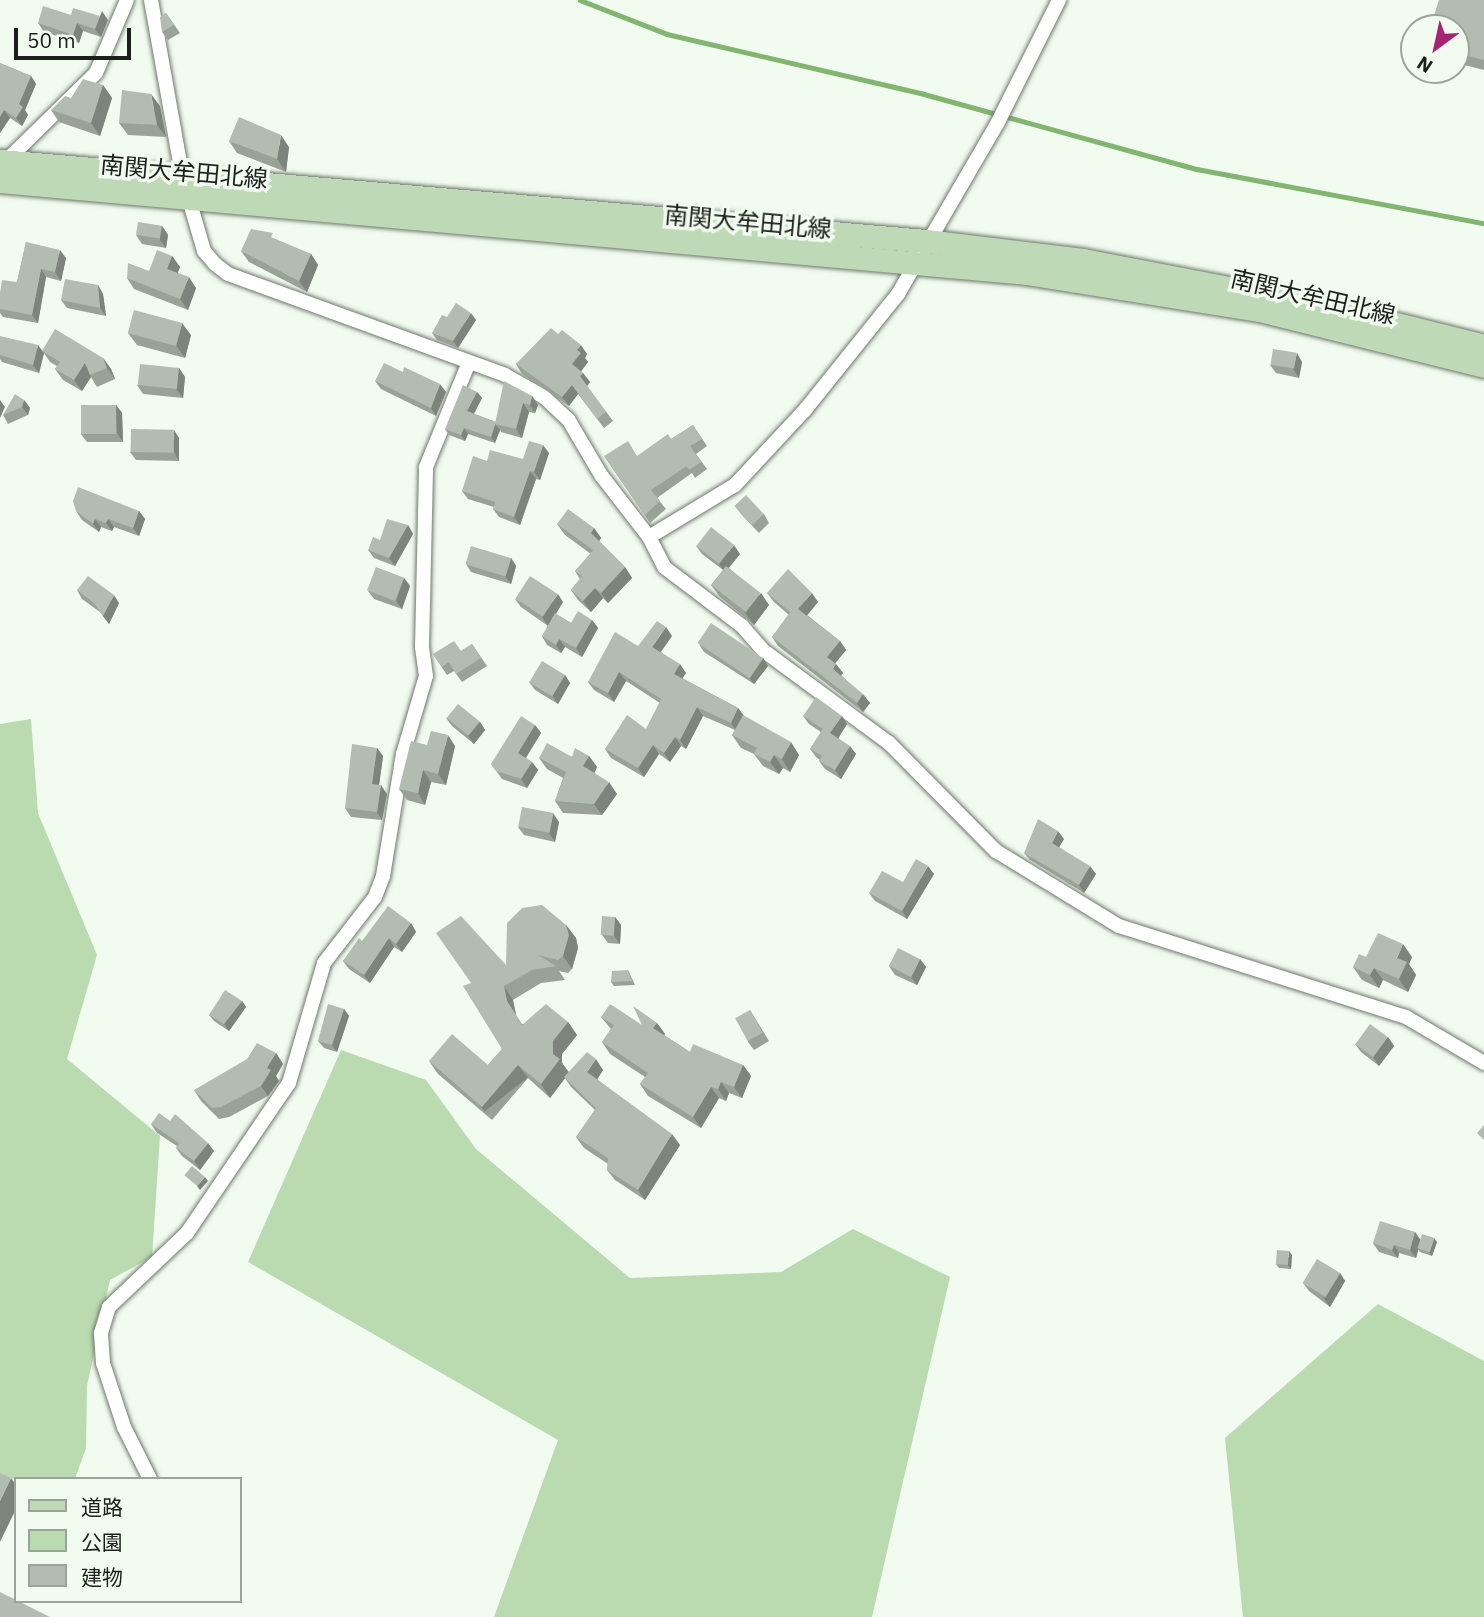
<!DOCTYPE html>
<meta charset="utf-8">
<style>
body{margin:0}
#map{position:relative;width:1484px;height:1617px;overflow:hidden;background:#f1fbef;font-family:"IBM Plex Sans","Noto Sans JP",sans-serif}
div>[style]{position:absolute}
.green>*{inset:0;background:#badbb0}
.stream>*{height:4.5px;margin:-2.25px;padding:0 2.25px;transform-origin:2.25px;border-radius:2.25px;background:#81b570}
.roads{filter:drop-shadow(0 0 2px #6f776d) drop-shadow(0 0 2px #6f776d)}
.minor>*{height:14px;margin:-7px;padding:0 7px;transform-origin:7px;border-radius:7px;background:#fff}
.primary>*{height:23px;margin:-11.5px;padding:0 11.5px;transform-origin:11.5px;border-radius:11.5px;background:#bed9b5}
.wall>*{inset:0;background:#9aa297}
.shaded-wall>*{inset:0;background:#7d847b;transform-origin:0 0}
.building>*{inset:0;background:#b3bcb0;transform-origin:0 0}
span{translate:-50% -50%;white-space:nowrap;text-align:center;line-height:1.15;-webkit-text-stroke:7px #f1fbef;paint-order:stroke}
.street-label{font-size:24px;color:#1c1f1b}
.legend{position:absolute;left:14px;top:1477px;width:228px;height:126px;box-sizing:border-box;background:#f1fbef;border:2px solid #9ca39a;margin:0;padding:9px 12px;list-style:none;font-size:21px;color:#1c1f1b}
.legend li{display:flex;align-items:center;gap:14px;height:35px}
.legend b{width:35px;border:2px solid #9ca39a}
.north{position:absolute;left:1400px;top:14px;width:70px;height:70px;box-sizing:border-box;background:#f1fbef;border:2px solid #9ca39a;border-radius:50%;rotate:213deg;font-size:19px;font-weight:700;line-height:28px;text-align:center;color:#1c1f1b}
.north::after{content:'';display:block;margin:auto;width:24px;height:32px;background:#a52473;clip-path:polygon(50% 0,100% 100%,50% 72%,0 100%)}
.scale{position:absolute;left:14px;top:28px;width:117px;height:32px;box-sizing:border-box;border:4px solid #1c1f1b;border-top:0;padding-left:9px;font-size:21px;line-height:24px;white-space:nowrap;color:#1c1f1b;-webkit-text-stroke:5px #f1fbef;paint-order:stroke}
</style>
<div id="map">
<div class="green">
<i style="clip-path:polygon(31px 719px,38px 813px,97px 955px,67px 1059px,160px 1136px,152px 1257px,110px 1280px,87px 1386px,86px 1448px,75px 1479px,16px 1480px,0 1474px,0 724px)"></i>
<i style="clip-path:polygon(341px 1050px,426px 1080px,476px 1149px,630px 1278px,781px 1272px,853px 1229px,950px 1277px,872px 1617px,494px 1617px,558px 1440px,248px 1262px)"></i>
<i style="clip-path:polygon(1378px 1304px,1484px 1361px,1484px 1617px,1243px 1617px,1225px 1438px)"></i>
</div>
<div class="stream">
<i style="left:580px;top:0;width:93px;rotate:21.3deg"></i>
<i style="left:667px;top:34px;width:264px;rotate:13.1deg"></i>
<i style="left:924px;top:94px;width:283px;rotate:15.4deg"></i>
<i style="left:1197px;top:169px;width:292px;rotate:10.7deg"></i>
</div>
<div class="roads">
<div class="minor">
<i style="left:151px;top:0;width:182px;rotate:79.9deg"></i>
<i style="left:183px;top:179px;width:75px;rotate:73.7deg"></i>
<i style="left:204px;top:251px;width:17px;rotate:50deg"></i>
<i style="left:215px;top:264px;width:16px;rotate:38deg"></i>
<i style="left:228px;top:274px;width:295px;rotate:20deg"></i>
<i style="left:505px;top:375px;width:45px;rotate:29.4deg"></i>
<i style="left:544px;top:397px;width:33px;rotate:43deg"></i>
<i style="left:568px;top:419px;width:65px;rotate:59.5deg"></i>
<i style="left:601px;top:475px;width:78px;rotate:52.3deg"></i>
<i style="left:649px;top:537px;width:34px;rotate:63deg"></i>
<i style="left:664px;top:567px;width:98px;rotate:37.1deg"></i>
<i style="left:742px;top:626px;width:33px;rotate:49deg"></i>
<i style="left:764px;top:651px;width:155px;rotate:36.4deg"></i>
<i style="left:889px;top:743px;width:152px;rotate:45.3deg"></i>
<i style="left:996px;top:851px;width:144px;rotate:31.4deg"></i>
<i style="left:1119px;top:926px;width:301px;rotate:17.6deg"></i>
<i style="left:1406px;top:1017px;width:91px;rotate:30.5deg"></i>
<i style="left:4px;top:163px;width:129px;rotate:-44.4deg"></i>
<i style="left:96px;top:73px;width:79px;rotate:-67deg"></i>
<i style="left:649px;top:537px;width:100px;rotate:-31.2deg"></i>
<i style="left:735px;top:485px;width:103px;rotate:-47deg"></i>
<i style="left:805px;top:410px;width:149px;rotate:-51.3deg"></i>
<i style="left:898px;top:294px;width:197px;rotate:-59.8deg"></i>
<i style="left:997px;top:124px;width:139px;rotate:-63.4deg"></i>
<i style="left:150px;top:1479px;width:58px;rotate:-116.6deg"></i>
<i style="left:124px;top:1427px;width:67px;rotate:-108.2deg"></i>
<i style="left:103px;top:1363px;width:30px;rotate:-94deg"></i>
<i style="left:101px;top:1333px;width:27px;rotate:-73deg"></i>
<i style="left:109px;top:1307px;width:108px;rotate:-43.5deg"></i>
<i style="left:187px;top:1233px;width:181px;rotate:-55.8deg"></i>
<i style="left:289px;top:1083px;width:125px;rotate:-73.7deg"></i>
<i style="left:324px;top:963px;width:83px;rotate:-52.3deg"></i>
<i style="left:375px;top:897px;width:22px;rotate:-69deg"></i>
<i style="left:383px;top:876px;width:124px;rotate:-80.7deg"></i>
<i style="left:403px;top:754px;width:81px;rotate:-73.6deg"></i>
<i style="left:426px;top:676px;width:29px;rotate:-98deg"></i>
<i style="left:422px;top:647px;width:180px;rotate:-88.7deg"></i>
<i style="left:426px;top:467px;width:113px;rotate:-67.7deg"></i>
</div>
<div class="primary">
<i style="left:0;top:161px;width:929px;rotate:4.94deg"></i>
<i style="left:926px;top:241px;width:158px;rotate:6.9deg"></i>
<i style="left:1083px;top:260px;width:249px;rotate:10.9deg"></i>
<i style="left:1328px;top:307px;width:161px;rotate:14deg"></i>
<i style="left:0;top:181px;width:1030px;rotate:5.12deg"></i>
<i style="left:1026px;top:273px;width:237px;rotate:9deg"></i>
<i style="left:1260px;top:310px;width:231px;rotate:14deg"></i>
</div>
</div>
<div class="wall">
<i style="clip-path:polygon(1484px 0,1484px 70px,1456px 63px,1456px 28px)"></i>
<i style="clip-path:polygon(166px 13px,180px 33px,168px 40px,162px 32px)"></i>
<i style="clip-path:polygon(71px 15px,108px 20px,101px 37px,83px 31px,79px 43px,44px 32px,38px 23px)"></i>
<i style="clip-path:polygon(0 63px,31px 76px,36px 84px,25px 110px,28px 115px,22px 126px,10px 118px,0 133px)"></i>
<i style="clip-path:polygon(103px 85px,112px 98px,100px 136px,59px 122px,51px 110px,71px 98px)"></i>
<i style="clip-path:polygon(160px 106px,166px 137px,128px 135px,119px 123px)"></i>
<i style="clip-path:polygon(229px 141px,289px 147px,286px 172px,237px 153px)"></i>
<i style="clip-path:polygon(162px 226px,168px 235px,166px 248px,142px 244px,136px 235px)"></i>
<i style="clip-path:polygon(279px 241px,311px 254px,318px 265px,307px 292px,249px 262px,241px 251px)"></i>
<i style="clip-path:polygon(26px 242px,66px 258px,61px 281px,46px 277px,38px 323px,3px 317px,0 313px,0 293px,17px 282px)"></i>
<i style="clip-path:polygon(172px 256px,180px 267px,177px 273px,196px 288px,188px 310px,134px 289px,127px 278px,149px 271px)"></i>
<i style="clip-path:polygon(98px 285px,103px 294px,106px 316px,67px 308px,61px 300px)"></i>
<i style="clip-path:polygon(476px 320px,458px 348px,437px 340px,432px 333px)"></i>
<i style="clip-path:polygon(128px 333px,191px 335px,185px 358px,137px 345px)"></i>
<i style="clip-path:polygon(558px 334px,587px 354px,585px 358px,588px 362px,581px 371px,590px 382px,587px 386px,613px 421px,604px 428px,578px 394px,569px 406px,522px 374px,516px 364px)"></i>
<i style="clip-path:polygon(0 338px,42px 351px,103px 358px,111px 369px,115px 379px,97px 387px,91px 377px,82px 391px,63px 380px,55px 369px,57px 366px,50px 362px,44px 353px,39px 373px,2px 362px,0 359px)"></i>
<i style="clip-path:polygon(1302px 362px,1299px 378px,1276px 373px,1270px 365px)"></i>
<i style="clip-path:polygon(179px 368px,185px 377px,183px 398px,143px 394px,137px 385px)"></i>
<i style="clip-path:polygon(375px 381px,446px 392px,436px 416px,381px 389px)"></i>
<i style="clip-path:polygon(477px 392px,482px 398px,474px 414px,496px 422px,532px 396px,538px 405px,535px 413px,529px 412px,522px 438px,501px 432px,500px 430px,495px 443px,468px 434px,465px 441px,449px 435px,445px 429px)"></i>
<i style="clip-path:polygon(24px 400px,30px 408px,28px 415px,8px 424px,3px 415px)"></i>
<i style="clip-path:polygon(116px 405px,122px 413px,123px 442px,87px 442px,81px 434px)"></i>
<i style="clip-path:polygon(693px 425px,707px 446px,696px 454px,707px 469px,695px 478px,692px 473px,657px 498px,666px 509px,650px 523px,604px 456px,638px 456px,671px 439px)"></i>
<i style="clip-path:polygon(179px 438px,179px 461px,136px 460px,130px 452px)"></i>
<i style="clip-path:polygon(549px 453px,540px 480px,536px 479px,520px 525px,499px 517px,493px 509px,494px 507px,468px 499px,462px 491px,487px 461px,523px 459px)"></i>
<i style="clip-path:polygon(735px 506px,764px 514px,769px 523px,759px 533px,741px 514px)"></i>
<i style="clip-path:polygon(76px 511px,139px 511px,145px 519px,139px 536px,114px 527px,112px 531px,101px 527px,99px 532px,82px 520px)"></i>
<i style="clip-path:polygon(557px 524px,594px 528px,601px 538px,599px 541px,625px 567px,632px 578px,608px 603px,603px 598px,591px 612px,578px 600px,571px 590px,580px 579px,575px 571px,591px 554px,565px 535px)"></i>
<i style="clip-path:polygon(408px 525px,413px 534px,395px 566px,374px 558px,368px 550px,380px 540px)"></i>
<i style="clip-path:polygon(696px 546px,740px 554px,729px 568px,769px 605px,754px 625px,720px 597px,711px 585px,723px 570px,702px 554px)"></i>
<i style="clip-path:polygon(511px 558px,516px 566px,511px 584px,471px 572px,466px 564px)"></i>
<i style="clip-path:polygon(404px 578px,410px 586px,402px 609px,374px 599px,368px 591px)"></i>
<i style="clip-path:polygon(77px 590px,119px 603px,109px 624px,100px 612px,82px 599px)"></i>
<i style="clip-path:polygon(767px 593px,818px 602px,807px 615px,840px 641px,846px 650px,835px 663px,843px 673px,841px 675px,870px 703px,863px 712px,778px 646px,772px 637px,789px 615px,774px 602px)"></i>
<i style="clip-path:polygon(515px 599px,563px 602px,556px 614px,571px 623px,592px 620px,598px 628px,582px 657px,565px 647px,561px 653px,547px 645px,542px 636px,548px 626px,521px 607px)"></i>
<i style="clip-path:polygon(672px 636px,661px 652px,686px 673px,682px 678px,738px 708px,744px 716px,799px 755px,790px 772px,783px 768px,779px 774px,763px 766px,754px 754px,741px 748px,732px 735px,735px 730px,703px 716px,686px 749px,681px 746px,670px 762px,659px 754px,644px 777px,611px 758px,605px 749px,646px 729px,660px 703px,626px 681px,614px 702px,594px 690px,588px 682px)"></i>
<i style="clip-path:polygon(472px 644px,487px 666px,462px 682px,454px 671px,447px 675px,433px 654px,461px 651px)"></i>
<i style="clip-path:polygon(699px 644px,763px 658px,768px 666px,754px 684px,704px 652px)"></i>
<i style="clip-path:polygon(565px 675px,570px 683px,558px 704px,535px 690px,529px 682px)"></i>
<i style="clip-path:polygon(803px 716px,842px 716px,847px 724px,838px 738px,856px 754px,841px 779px,825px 769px,819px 761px,820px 760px,816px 757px,810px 749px,821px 732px,809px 724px)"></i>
<i style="clip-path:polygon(446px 718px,480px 722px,485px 730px,474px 744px,452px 726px)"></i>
<i style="clip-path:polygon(535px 725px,541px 733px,526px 758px,532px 762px,538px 770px,527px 788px,502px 779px,491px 764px)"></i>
<i style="clip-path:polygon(427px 745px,455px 746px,446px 785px,431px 782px,425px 805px,407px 800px,399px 789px)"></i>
<i style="clip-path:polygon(377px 748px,383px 756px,379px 785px,387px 794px,382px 820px,351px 817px,345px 808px)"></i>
<i style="clip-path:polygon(589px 756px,597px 767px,594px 773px,617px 794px,602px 815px,563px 813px,555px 801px,563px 778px,547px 769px,539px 758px)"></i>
<i style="clip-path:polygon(559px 822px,555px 842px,524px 835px,518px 827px)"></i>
<i style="clip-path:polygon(1064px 839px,1059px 847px,1096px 874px,1084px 893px,1030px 860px,1024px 853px)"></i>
<i style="clip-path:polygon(934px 874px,907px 919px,875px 901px,869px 893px)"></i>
<i style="clip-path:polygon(615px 917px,621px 925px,620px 944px,608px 943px,602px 935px)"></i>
<i style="clip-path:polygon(411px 923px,416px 932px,402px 952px,394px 947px,370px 983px,349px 969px,343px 961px,362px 941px)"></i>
<i style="clip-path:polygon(566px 925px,576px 938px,578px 948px,572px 969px,568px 973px,559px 971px,565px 980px,541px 983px,513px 1000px,516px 1015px,522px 1024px,568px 1022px,577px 1035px,562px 1054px,562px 1063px,569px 1072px,603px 1070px,597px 1079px,680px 1145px,645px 1200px,615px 1180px,607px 1170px,608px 1164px,584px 1148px,576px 1137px,595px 1110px,571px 1087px,565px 1078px,550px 1098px,528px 1078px,492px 1120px,438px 1074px,429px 1061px,488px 1065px,502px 1049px,471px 983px,506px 965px)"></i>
<i style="clip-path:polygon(1366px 957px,1412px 957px,1409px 964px,1416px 975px,1408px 992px,1383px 980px,1379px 988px,1362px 980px,1353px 967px)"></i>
<i style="clip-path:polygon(920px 959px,926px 967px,917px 985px,895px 975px,889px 966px)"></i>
<i style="clip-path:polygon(628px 970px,635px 985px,614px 986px,611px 982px)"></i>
<i style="clip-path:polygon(242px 1001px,246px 1007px,229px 1031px,214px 1021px,209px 1015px)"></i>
<i style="clip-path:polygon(344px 1009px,349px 1016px,337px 1052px,324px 1048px,318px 1041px)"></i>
<i style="clip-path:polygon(750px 1010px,769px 1041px,754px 1050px,748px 1042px)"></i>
<i style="clip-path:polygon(601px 1017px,642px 1025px,657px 1023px,665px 1034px,664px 1035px,690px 1052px,743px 1065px,751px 1076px,742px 1098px,729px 1093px,726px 1101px,719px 1098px,701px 1128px,648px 1096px,640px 1084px,645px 1077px,610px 1054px,602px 1042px,611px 1029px)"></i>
<i style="clip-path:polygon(1388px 1037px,1394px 1046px,1379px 1066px,1361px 1052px,1355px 1044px)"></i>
<i style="clip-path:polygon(276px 1053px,283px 1064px,276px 1076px,279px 1081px,268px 1096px,229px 1117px,219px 1119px,201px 1101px,194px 1090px)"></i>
<i style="clip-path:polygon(151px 1124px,214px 1151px,200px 1170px,182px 1156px,176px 1148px,177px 1146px,157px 1133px)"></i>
<i style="clip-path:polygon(1415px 1232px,1420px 1239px,1437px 1242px,1432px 1256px,1420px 1252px,1418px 1249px,1416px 1258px,1399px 1253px,1398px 1258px,1379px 1252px,1373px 1243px)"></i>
<i style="clip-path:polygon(1292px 1255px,1291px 1269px,1279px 1268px,1276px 1264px)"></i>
<i style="clip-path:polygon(1340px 1273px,1345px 1281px,1330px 1307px,1309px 1291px,1303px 1283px)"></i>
</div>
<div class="shaded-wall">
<i style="clip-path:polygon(102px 11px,108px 20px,101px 37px,95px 29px)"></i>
<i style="clip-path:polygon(77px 23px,83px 31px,79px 43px,73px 35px)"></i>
<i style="clip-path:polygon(31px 76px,36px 84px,25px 110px,28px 115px,22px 126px,16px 118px,19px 104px)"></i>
<i style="clip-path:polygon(103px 85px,112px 98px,100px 136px,91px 123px)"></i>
<i style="clip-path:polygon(151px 94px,160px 106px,166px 137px,157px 125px)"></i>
<i style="clip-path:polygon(4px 110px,10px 118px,0 133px,0 117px)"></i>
<i style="clip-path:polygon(281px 135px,289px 147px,286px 172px,277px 159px)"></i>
<i style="clip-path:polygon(162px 226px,168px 235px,166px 248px,160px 240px)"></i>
<i style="clip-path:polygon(60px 250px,66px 258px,61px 281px,55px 272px)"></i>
<i style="clip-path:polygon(311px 254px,318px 265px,307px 292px,299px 281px)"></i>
<i style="clip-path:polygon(172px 256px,180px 267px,175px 280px,167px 269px)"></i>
<i style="clip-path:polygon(41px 269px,46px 277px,38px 323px,32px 315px)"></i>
<i style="clip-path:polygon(189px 277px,196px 288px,188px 310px,180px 299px)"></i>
<i style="clip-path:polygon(98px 285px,103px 294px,106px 316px,100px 308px)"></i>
<i style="clip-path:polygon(471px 313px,476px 320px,458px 348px,453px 341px)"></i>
<i style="clip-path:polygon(182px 323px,191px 335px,185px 358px,176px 345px)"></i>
<i style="clip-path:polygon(38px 345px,44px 353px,39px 373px,33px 365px)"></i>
<i style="clip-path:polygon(581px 345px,587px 354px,585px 358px,588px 362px,579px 374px,572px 364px,577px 350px)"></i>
<i style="clip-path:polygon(1297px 353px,1302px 362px,1299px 378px,1293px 369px)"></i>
<i style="clip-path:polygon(103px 358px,111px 369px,115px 379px,107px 368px)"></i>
<i style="clip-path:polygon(85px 363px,91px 377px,82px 391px,74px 380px)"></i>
<i style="clip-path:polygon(179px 368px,185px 377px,183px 398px,177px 390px)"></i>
<i style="clip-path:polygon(583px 373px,590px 382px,587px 386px,580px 376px)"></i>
<i style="clip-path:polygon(440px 384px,446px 392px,436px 416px,431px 408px)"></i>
<i style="clip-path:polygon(572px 385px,578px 394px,569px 406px,562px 397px)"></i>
<i style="clip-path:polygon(477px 392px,482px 398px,472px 417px,467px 411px)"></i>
<i style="clip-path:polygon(532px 396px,538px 405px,535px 413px,530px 405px)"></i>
<i style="clip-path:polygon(0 400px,5px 407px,0 418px)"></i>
<i style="clip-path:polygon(24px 400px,30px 408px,28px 415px,22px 407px)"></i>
<i style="clip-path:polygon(523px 403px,529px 412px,522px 438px,516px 429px)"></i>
<i style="clip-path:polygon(116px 405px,122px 413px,123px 442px,117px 433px)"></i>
<i style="clip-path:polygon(495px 424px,500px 430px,495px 443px,491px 437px)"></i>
<i style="clip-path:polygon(464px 428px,468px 434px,465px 441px,461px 435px)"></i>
<i style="clip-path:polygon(174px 430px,179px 438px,179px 461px,174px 452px)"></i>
<i style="clip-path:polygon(543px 445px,549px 453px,540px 480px,534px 472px)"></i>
<i style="clip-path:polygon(530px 471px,536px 479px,520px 525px,514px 517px)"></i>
<i style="clip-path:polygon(139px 511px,145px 519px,139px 536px,133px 528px)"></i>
<i style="clip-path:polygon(95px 519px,101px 527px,99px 532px,93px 524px)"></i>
<i style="clip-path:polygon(108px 519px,114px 527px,112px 531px,106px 523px)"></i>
<i style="clip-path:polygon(408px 525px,413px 534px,395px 566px,389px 558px)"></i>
<i style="clip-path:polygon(594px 528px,601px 538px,598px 543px,591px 533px)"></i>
<i style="clip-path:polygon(734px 545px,740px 554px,725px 572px,719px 564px)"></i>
<i style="clip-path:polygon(511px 558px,516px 566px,511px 584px,505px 576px)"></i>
<i style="clip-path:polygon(625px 567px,632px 578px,608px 603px,601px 593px)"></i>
<i style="clip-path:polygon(404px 578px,410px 586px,402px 609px,396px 601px)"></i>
<i style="clip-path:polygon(595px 588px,603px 598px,591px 612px,583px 601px)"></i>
<i style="clip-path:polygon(761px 593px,769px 605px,754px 625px,745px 613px)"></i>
<i style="clip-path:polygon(812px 593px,818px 602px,805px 618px,798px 609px)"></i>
<i style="clip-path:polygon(558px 594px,563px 602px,548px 626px,542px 617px)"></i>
<i style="clip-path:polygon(114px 595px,119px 603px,109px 624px,103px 616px)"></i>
<i style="clip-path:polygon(592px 620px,598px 628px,582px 657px,576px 648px)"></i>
<i style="clip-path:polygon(666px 627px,672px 636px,658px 655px,652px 647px)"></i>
<i style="clip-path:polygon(559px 639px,565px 647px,561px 653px,556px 645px)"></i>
<i style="clip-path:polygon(840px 641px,846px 650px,833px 666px,827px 657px)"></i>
<i style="clip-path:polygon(763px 658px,768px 666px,754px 684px,748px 676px)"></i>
<i style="clip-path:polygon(680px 664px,686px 673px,680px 682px,674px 674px)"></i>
<i style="clip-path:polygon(836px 664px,843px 673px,839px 678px,833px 669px)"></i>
<i style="clip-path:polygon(619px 672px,626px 681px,614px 702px,608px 693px)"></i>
<i style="clip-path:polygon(565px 675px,570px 683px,558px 704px,552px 695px)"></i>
<i style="clip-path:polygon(863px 694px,870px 703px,863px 712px,857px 703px)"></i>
<i style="clip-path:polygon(697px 707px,703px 716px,686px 749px,680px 740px)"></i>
<i style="clip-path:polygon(738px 708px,744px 716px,737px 732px,731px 723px)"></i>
<i style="clip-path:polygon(842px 716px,847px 724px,836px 742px,830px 733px)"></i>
<i style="clip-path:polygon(480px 722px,485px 730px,474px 744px,468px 736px)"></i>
<i style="clip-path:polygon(535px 725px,541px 733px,523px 762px,518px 753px)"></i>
<i style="clip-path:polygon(448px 735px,455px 746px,446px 785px,438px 774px)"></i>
<i style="clip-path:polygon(675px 737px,681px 746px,670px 762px,664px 753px)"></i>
<i style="clip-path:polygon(791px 742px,799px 755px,790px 772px,782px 759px)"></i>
<i style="clip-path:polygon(653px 745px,659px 754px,644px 777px,638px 768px)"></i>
<i style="clip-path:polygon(850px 746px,856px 754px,841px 779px,835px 770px)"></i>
<i style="clip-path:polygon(377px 748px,383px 756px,378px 793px,372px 784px)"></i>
<i style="clip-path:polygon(774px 755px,783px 768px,779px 774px,770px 762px)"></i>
<i style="clip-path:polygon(589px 756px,597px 767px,592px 778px,583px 766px)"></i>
<i style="clip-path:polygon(532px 762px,538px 770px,527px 788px,521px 779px)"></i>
<i style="clip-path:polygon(423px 770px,431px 782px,425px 805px,418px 793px)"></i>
<i style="clip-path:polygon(609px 782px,617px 794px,602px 815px,594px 804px)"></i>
<i style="clip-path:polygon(381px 785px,387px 794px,382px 820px,377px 812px)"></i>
<i style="clip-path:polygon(553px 813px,559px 822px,555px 842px,549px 833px)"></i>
<i style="clip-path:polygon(1058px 831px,1064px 839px,1057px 851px,1052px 843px)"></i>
<i style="clip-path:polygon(928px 866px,934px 874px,907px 919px,902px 911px)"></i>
<i style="clip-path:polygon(1090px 866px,1096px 874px,1084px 893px,1079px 885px)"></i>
<i style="clip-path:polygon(615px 917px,621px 925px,620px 944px,614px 936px)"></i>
<i style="clip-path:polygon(411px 923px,416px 932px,402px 952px,396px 944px)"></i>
<i style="clip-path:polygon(566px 925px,576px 938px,578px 948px,572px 969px,563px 956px)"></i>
<i style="clip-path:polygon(389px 938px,394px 947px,370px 983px,364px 975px)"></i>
<i style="clip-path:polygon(1403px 944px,1412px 957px,1409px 964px,1416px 975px,1408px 992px,1399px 979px,1397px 958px)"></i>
<i style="clip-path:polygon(920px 959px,926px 967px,917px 985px,911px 977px)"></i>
<i style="clip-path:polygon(1374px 968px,1383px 980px,1379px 988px,1370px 975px)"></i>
<i style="clip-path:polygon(504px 986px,513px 1000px,516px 1015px,507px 1001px)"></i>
<i style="clip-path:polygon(242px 1001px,246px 1007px,229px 1031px,224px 1024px)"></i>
<i style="clip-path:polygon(344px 1009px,349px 1016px,337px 1052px,332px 1045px)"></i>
<i style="clip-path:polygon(568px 1022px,577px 1035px,562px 1054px,562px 1063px,569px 1073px,550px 1098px,541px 1084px,553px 1054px,553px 1041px)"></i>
<i style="clip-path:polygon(657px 1023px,665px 1034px,661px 1040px,653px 1028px)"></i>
<i style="clip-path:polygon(1388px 1037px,1394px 1046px,1379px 1066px,1373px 1057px)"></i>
<i style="clip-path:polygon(276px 1053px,283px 1064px,276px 1076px,279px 1081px,268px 1096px,261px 1086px,267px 1068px)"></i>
<i style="clip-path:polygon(596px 1059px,603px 1070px,595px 1083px,587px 1072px)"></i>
<i style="left:518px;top:1065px;width:16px;height:55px;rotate:52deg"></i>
<i style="clip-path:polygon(743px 1065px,751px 1076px,742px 1098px,734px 1087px)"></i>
<i style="clip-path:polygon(721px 1082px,729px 1093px,726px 1101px,718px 1089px)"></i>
<i style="clip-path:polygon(711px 1087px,719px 1098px,701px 1128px,693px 1117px)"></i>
<i style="clip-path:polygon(672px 1134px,680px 1145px,645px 1200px,638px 1190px)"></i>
<i style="clip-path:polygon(208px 1143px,214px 1151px,200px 1170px,194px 1161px)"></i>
<i style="clip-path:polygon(205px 1177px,208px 1181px,200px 1190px,197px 1186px)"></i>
<i style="clip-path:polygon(1415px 1232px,1421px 1241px,1416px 1258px,1410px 1250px)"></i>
<i style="clip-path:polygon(1434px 1238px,1437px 1242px,1432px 1256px,1429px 1252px)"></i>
<i style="clip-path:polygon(1394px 1245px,1399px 1253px,1398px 1258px,1392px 1250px)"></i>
<i style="clip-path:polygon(1289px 1251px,1292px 1255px,1291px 1269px,1288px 1265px)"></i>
<i style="clip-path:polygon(1340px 1273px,1345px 1281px,1330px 1307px,1324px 1299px)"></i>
<i style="clip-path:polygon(11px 1478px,16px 1485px,16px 1509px,0 1542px,0 1501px)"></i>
</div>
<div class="building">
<i style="clip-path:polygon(1439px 0,1484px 0,1484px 60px,1456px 53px,1456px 28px,1430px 28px)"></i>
<i style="clip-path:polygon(43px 6px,71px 15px,73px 8px,100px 16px,102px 11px,95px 29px,77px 23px,73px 35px,38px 23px)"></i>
<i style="clip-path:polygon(166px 13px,174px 25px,162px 32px,160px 17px)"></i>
<i style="clip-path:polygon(0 63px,31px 76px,19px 104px,23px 107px,16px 118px,4px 110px,0 117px)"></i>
<i style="clip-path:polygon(83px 79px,103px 85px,91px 123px,51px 110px,65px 96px,71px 98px)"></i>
<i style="clip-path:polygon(122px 90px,151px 94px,157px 125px,119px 123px)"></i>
<i style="clip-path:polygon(239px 117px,281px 135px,277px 159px,229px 141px)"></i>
<i style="left:138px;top:222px;width:24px;height:13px;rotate:9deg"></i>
<i style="clip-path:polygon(251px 229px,273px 233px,271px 237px,311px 254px,299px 281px,241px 251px)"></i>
<i style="clip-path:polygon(26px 242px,60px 250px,55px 272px,41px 269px,32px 315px,0 309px,0 293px,2px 280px,17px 282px)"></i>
<i style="clip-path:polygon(157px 250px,172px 256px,167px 269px,189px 277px,180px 299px,127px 278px,128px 263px,149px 271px)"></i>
<i style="clip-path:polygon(65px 279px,98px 285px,100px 308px,61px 300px)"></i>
<i style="clip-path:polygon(456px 303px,471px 313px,453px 341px,432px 333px,442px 315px,447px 317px)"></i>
<i style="left:134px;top:310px;width:50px;height:24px;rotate:15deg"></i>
<i style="clip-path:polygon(551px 328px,558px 334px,562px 330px,581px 345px,577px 350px,581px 353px,572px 364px,583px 373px,580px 376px,606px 412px,597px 419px,572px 385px,562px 397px,516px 364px)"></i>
<i style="clip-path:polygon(55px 329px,103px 358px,107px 368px,90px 375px,85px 363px,74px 380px,55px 369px,60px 362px,42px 351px)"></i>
<i style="clip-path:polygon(0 336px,38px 345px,33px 365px,0 355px)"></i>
<i style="left:1273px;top:349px;width:24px;height:16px;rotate:9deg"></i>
<i style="clip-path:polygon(384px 363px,403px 372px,404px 367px,440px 384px,431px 408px,375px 381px)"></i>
<i style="left:140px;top:364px;width:39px;height:21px;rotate:6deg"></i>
<i style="clip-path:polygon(504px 381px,532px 396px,530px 405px,523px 403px,516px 429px,495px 424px)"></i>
<i style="clip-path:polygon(463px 385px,477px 392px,467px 411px,496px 422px,491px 437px,464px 428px,461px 435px,445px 429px)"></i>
<i style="clip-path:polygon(15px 394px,24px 400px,22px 407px,3px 415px)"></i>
<i style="left:81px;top:405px;width:35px;height:29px"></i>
<i style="clip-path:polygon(693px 425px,702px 439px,690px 446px,701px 462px,689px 470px,687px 466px,651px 490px,660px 501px,645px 515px,604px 456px,628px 441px,637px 456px,668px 434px,671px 439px)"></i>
<i style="left:131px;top:429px;width:43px;height:23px;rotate:1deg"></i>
<i style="clip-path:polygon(529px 441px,543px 445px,534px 472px,530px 471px,514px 517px,493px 509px,495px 502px,462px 491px,473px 456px,487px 461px,490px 450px,523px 459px)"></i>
<i style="clip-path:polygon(78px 487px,139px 511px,133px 528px,108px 519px,106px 523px,95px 519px,93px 524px,76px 511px,73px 501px)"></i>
<i style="left:746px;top:495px;width:26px;height:16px;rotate:47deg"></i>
<i style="clip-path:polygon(568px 509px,594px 528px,591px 533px,625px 567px,601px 593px,595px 588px,583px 601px,571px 590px,582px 576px,575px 571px,593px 550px,557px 524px)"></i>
<i style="clip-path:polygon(387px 519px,408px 525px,389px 558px,368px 550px,373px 537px,380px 540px)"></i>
<i style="left:711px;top:527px;width:29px;height:24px;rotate:38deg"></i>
<i style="left:471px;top:546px;width:42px;height:19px;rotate:17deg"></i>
<i style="left:726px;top:566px;width:44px;height:24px;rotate:38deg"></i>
<i style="left:376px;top:567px;width:30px;height:25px;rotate:21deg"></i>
<i style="clip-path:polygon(788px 569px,812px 593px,798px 609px,840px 641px,827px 657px,836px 664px,833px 669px,863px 694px,857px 703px,772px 637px,790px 612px,767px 593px)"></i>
<i style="clip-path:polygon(88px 576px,114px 595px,103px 616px,95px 604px,77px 590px)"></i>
<i style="left:530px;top:576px;width:33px;height:27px;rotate:33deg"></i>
<i style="clip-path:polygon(578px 611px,592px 620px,576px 648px,559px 639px,556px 645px,542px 636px,555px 613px,571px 623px)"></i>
<i style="clip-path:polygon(657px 621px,666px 627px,652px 647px,680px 664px,674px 674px,738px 708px,731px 723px,697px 707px,680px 740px,675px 737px,664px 753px,653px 745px,638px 768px,605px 749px,627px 715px,646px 729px,661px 699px,619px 672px,608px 693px,588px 682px,615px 632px,638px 646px)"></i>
<i style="left:711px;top:623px;width:63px;height:24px;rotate:34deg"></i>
<i style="clip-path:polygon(454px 641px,461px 651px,472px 644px,481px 658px,456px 674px,449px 662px,442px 667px,433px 654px)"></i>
<i style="left:542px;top:661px;width:27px;height:25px;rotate:31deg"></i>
<i style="clip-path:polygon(816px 697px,842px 716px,830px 733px,850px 746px,835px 770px,819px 761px,822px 756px,810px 749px,823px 729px,803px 716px)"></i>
<i style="left:458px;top:704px;width:28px;height:18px;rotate:39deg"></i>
<i style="clip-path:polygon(743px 715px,791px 742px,782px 759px,774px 755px,770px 762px,754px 754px,757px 748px,732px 735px)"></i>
<i style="clip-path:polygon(521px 716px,535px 725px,518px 753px,532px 762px,521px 779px,496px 771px,491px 764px)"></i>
<i style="clip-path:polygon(431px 731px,448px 735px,438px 774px,423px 770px,418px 793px,399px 789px,411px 741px,427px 745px)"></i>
<i style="clip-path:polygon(547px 743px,572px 757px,575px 748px,589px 756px,583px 766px,609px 782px,594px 804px,555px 801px,566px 772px,539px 758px)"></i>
<i style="clip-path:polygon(352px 744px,377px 748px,372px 784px,381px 785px,377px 812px,345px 808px)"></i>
<i style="left:522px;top:807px;width:32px;height:20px;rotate:11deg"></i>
<i style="clip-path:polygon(1038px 819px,1058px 831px,1052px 843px,1090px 866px,1079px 885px,1024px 853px)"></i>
<i style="clip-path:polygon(916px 859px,928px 866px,902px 911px,869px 893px,882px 871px,903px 882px)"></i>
<i style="clip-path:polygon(542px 905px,566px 925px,569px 935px,563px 956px,558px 960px,538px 955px,556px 966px,532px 970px,504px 986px,507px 1001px,522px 1025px,546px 1004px,568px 1022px,553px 1041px,553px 1054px,560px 1059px,541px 1084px,518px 1065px,482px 1107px,429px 1061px,452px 1034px,488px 1065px,502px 1049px,463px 986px,471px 983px,436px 933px,461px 916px,506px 965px,507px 923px,522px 908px)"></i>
<i style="clip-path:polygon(388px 906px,411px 923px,396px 944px,389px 938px,364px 975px,343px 961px,359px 938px,362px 941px)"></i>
<i style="left:602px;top:916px;width:13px;height:19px;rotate:4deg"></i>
<i style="clip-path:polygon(1378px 933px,1403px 944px,1397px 958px,1407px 962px,1399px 979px,1374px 968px,1370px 975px,1353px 967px,1359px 954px,1366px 957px)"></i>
<i style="left:898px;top:948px;width:25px;height:20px;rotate:27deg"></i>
<i style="clip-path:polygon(628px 970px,632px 981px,611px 982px,612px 971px)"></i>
<i style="clip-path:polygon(225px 990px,242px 1001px,224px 1024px,209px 1015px)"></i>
<i style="clip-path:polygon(328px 1004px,344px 1009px,332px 1045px,318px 1041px)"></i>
<i style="clip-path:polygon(610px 1004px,642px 1025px,633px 1006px,657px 1023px,653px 1028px,690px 1052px,693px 1044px,743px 1065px,734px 1087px,721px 1082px,718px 1089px,711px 1087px,693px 1117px,640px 1084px,648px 1073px,602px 1042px,614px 1025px,601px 1017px)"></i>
<i style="left:750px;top:1010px;width:26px;height:17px;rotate:61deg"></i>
<i style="left:1370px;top:1024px;width:22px;height:25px;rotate:36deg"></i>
<i style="clip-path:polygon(257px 1043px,276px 1053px,267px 1068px,271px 1070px,261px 1086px,221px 1107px,212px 1108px,194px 1090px,247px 1059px)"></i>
<i style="clip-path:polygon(587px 1052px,596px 1059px,587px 1072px,672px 1134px,638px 1190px,607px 1170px,608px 1158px,576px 1137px,596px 1108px,564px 1077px)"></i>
<i style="clip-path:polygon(159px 1113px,170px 1121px,175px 1114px,208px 1143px,194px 1161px,176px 1148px,179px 1143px,151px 1124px)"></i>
<i style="clip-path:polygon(1484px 1125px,1484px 1140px,1477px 1133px)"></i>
<i style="left:192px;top:1166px;width:17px;height:12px;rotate:40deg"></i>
<i style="clip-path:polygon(1380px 1221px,1415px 1232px,1410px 1250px,1394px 1245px,1392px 1250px,1373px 1243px)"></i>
<i style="left:1422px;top:1234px;width:13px;height:15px;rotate:18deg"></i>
<i style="left:1277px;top:1250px;width:12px;height:14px;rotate:5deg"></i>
<i style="left:1317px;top:1259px;width:27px;height:28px;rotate:31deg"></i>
<i style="clip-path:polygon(0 1473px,11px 1478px,0 1501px)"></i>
<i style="clip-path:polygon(0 1592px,16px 1600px,16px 1601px,18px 1601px,50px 1617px,0 1617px)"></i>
</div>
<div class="street-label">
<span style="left:184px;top:172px;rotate:5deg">南関大牟田北線</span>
<span style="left:748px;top:222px;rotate:5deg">南関大牟田北線</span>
<span style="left:1313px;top:297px;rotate:13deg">南関大牟田北線</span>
</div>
<ul class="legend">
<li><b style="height:9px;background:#bed9b5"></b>道路</li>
<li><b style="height:19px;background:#badbb0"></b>公園</li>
<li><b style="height:19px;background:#b3bcb0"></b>建物</li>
</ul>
<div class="north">N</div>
<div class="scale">50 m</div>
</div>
